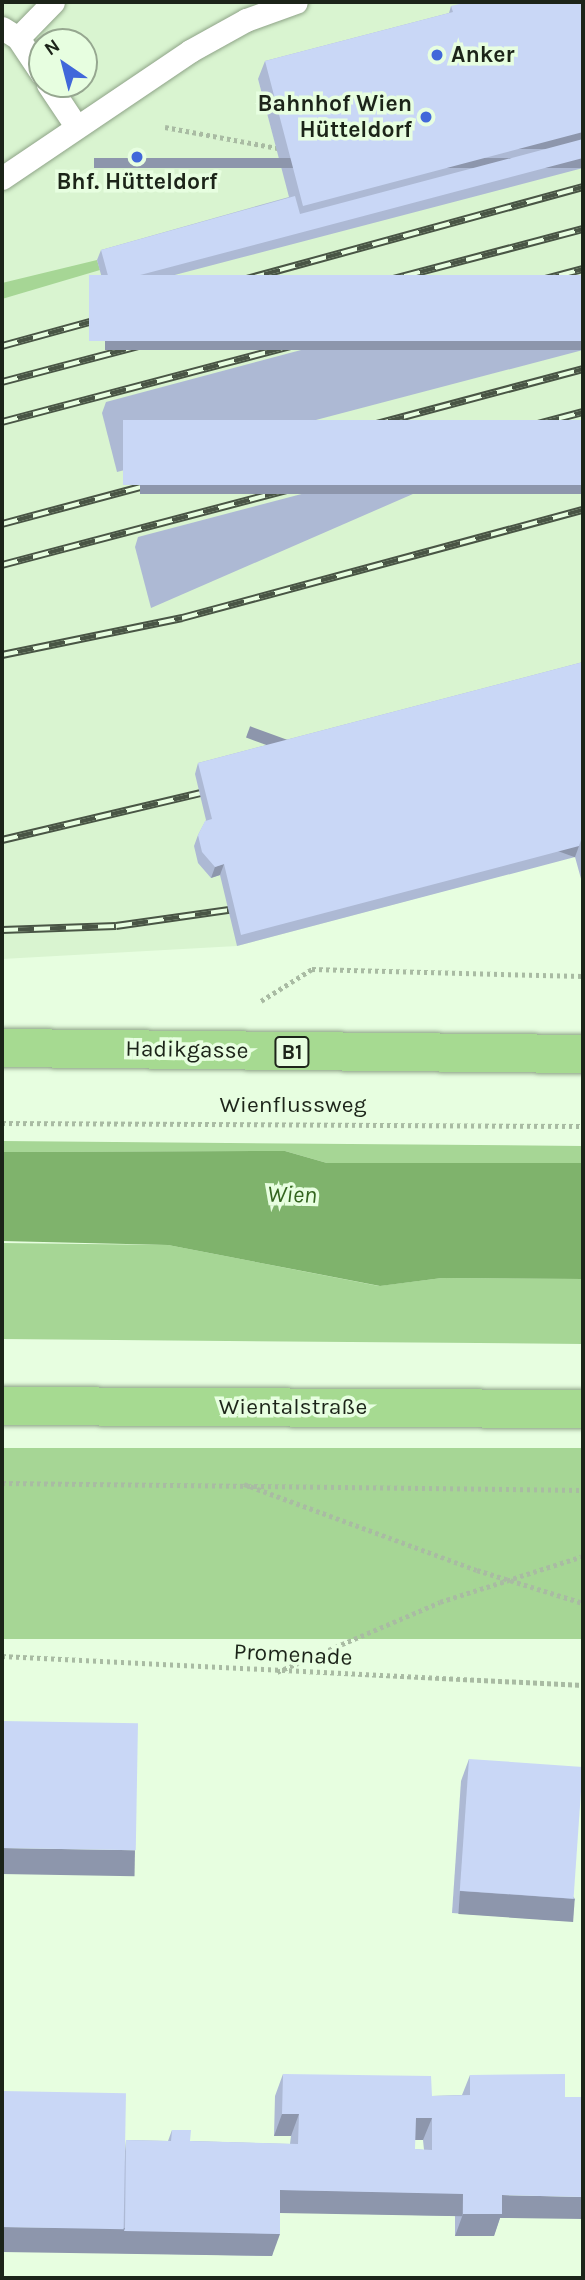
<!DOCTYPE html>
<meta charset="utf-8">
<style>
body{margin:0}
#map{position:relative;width:585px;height:2280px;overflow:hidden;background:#e7fee0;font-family:Karla,sans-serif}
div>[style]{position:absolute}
.built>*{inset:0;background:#d9f4d0}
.green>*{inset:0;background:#a6d695;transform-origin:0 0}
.water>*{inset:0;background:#7fb36c}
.path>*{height:4.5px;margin-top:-2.25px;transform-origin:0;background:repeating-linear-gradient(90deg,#a9bba3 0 3.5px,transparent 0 7px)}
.roads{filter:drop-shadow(0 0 2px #8ea387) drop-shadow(0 0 2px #8ea387)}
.lane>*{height:23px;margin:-11.5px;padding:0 11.5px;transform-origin:11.5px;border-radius:11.5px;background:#fff}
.primary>*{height:38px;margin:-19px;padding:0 19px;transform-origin:19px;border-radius:19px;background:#a6da91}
.rail>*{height:8px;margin-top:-4px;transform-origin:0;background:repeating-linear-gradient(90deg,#e7fee0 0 16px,#495545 0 32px);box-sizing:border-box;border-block:2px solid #495545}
.wall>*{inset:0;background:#adb9d4}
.shaded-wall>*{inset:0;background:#8d96ac;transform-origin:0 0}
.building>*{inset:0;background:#c9d7f6;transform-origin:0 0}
.dots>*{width:19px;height:19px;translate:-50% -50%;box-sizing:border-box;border:4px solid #e7fee0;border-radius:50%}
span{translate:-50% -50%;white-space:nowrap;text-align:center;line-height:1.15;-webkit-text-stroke:7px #e7fee0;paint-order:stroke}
.shield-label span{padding:2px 5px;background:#e7fee0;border:2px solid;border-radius:5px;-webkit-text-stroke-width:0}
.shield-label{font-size:21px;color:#1c2419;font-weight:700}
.poi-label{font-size:23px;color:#1c2419;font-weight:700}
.left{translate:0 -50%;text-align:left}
.right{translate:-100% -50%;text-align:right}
.street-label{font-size:23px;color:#1c2419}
.water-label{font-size:24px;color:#34651f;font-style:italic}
.frame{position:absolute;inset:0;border:4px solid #1c2419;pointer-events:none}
.north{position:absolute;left:28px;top:28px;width:70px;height:70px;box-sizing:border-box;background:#e7fee0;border:2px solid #96a790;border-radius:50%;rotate:325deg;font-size:19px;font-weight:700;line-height:28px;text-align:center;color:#1c2419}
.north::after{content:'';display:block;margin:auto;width:24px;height:32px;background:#4168da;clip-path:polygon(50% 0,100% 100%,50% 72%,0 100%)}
</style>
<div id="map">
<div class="built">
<i style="clip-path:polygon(evenodd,2px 2px,531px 2px,258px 79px,292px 206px,583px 124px,583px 854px,237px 946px,2px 959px,2px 2px,42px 42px,84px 42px,84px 84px,42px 84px,42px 42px)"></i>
</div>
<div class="green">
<i style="clip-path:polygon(97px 260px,100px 270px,2px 299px,2px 283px)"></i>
<i style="clip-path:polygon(2px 1141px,583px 1146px,583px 1163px,327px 1163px,285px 1151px,2px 1152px)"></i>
<i style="clip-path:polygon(2px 1243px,168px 1245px,379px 1286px,442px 1278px,583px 1279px,583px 1344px,2px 1339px)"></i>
<i style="left:2px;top:1448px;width:581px;height:191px"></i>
</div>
<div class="water">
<i style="clip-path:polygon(285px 1151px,327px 1163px,583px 1163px,583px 1279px,442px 1278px,380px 1286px,168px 1245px,2px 1241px,2px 1152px)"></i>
</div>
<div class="path">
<i style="left:165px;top:127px;width:119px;rotate:10.6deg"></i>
<i style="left:261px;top:1001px;width:60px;rotate:-32.1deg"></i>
<i style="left:312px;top:969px;width:271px;rotate:1.5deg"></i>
<i style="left:2px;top:1123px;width:581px;rotate:0.3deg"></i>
<i style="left:2px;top:1483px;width:581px;rotate:0.69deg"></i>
<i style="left:244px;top:1484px;width:248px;rotate:20.3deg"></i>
<i style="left:477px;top:1570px;width:111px;rotate:17.3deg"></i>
<i style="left:2px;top:1656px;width:582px;rotate:2.86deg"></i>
<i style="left:277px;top:1672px;width:177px;rotate:-23.2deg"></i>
<i style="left:440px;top:1602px;width:150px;rotate:-17.8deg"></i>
</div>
<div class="roads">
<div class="lane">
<i style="left:2px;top:28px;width:19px;rotate:32deg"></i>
<i style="left:18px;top:38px;width:43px;rotate:56.3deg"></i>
<i style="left:18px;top:38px;width:50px;rotate:-45.8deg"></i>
<i style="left:48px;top:84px;width:50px;rotate:56.3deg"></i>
<i style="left:2px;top:178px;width:227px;rotate:-34deg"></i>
<i style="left:190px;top:51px;width:64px;rotate:-29deg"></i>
<i style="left:246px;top:20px;width:53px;rotate:-19.8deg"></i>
</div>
<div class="primary">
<i style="left:2px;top:1048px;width:581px;rotate:0.59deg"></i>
<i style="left:2px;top:1406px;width:581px;rotate:0.3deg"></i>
</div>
</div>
<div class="rail">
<i style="left:2px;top:346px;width:602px;rotate:-15.31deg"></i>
<i style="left:2px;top:382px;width:601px;rotate:-14.75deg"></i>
<i style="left:2px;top:422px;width:601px;rotate:-14.75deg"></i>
<i style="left:2px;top:524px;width:601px;rotate:-14.94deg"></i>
<i style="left:2px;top:565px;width:601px;rotate:-14.75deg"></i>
<i style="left:2px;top:655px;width:184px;rotate:-11.6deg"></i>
<i style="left:182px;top:618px;width:415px;rotate:-15.1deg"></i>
<i style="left:2px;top:840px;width:222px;rotate:-13.3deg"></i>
<i style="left:2px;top:930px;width:114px;rotate:-2deg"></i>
<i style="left:116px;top:926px;width:134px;rotate:-8.1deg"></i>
</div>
<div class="wall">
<i style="clip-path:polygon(583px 2px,583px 168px,106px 293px,97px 260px,101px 250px,289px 197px,258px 79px,265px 61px,449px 13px,451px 6px)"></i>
<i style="clip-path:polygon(583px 275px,583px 350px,117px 472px,102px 413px,106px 402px)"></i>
<i style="clip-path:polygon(583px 420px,151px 608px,135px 547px,138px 537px)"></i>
<i style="clip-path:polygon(583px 662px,583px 886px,575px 857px,237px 946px,220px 875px,211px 878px,198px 863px,194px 846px,198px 835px,206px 820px,195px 774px,198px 763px)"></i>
<i style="clip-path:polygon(469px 1759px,575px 1899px,567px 1921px,452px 1913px,461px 1781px)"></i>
<i style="clip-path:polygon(evenodd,283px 2074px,432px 2096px,462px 2095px,470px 2075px,500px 2218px,494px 2236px,455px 2236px,455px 2216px,280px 2212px,272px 2256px,116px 2253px,126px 2140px,168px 2141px,172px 2130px,190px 2141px,290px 2144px,291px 2136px,274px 2136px,275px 2096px,283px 2074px,415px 2140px,423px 2140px,424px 2150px,415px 2149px,415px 2140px)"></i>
</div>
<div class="shaded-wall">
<i style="left:583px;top:132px;width:17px;height:290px;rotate:90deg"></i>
<i style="left:583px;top:158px;width:10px;height:489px;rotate:90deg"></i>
<i style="left:583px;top:341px;width:9px;height:478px;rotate:90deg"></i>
<i style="left:583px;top:485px;width:9px;height:443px;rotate:90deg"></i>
<i style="left:579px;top:846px;width:12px;height:350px;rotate:110deg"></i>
<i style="clip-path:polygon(224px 864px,220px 875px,211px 878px,215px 867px)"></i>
<i style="left:2px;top:1848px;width:133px;height:26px;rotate:1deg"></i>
<i style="left:460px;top:1891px;width:115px;height:23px;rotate:4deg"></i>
<i style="clip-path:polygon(282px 2114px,299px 2114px,291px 2136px,274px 2136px)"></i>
<i style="clip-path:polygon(416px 2118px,432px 2118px,423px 2140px,408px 2140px)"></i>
<i style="left:280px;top:2190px;width:183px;height:23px;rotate:1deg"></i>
<i style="clip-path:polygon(502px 2195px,583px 2197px,583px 2219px,500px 2218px,494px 2236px,455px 2236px,463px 2214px)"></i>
<i style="clip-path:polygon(2px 2227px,125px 2228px,280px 2234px,272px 2256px,2px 2252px)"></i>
</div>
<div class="building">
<i style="clip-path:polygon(468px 2px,583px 2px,583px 132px,303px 206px,265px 61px,453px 12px,451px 6px)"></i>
<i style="clip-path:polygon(583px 139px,583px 158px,110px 283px,101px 250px,295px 196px,300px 214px)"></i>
<i style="left:583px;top:275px;width:66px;height:494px;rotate:90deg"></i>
<i style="left:583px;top:420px;width:65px;height:460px;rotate:90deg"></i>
<i style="clip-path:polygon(583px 662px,583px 834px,579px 846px,241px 935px,224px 864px,215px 867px,202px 852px,198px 835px,205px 821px,212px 819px,198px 763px)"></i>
<i style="left:2px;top:1721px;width:136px;height:127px;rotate:1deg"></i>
<i style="left:469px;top:1759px;width:114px;height:132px;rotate:4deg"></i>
<i style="clip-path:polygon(evenodd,283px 2074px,431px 2076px,432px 2096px,470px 2095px,470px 2075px,565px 2074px,565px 2097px,583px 2097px,583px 2197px,502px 2195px,502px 2214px,463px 2214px,463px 2194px,280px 2190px,280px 2234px,124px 2231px,125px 2228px,126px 2140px,171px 2141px,172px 2130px,191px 2130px,190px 2141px,298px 2144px,299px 2114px,282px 2114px,283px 2074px,416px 2118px,432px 2118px,432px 2150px,415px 2149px,416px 2118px)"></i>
<i style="left:2px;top:2091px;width:124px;height:136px;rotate:1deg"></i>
</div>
<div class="dots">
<i style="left:437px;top:55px;background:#4168da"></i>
<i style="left:426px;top:117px;background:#4168da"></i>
<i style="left:137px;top:157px;background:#4168da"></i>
</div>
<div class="shield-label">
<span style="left:292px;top:1052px">B1</span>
</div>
<div class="poi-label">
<span class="left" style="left:451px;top:55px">Anker</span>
<span class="right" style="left:412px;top:117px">Bahnhof Wien<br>Hütteldorf</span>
<span style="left:137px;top:182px">Bhf. Hütteldorf</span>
</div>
<div class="street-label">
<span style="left:187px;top:1050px;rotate:1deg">Hadikgasse</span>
<span style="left:293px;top:1105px">Wienflussweg</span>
<span style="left:293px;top:1407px">Wientalstraße</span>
<span style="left:293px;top:1655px;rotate:3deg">Promenade</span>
</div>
<div class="water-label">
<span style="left:292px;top:1195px;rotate:1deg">Wien</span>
</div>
<div class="frame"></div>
<div class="north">N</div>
</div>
